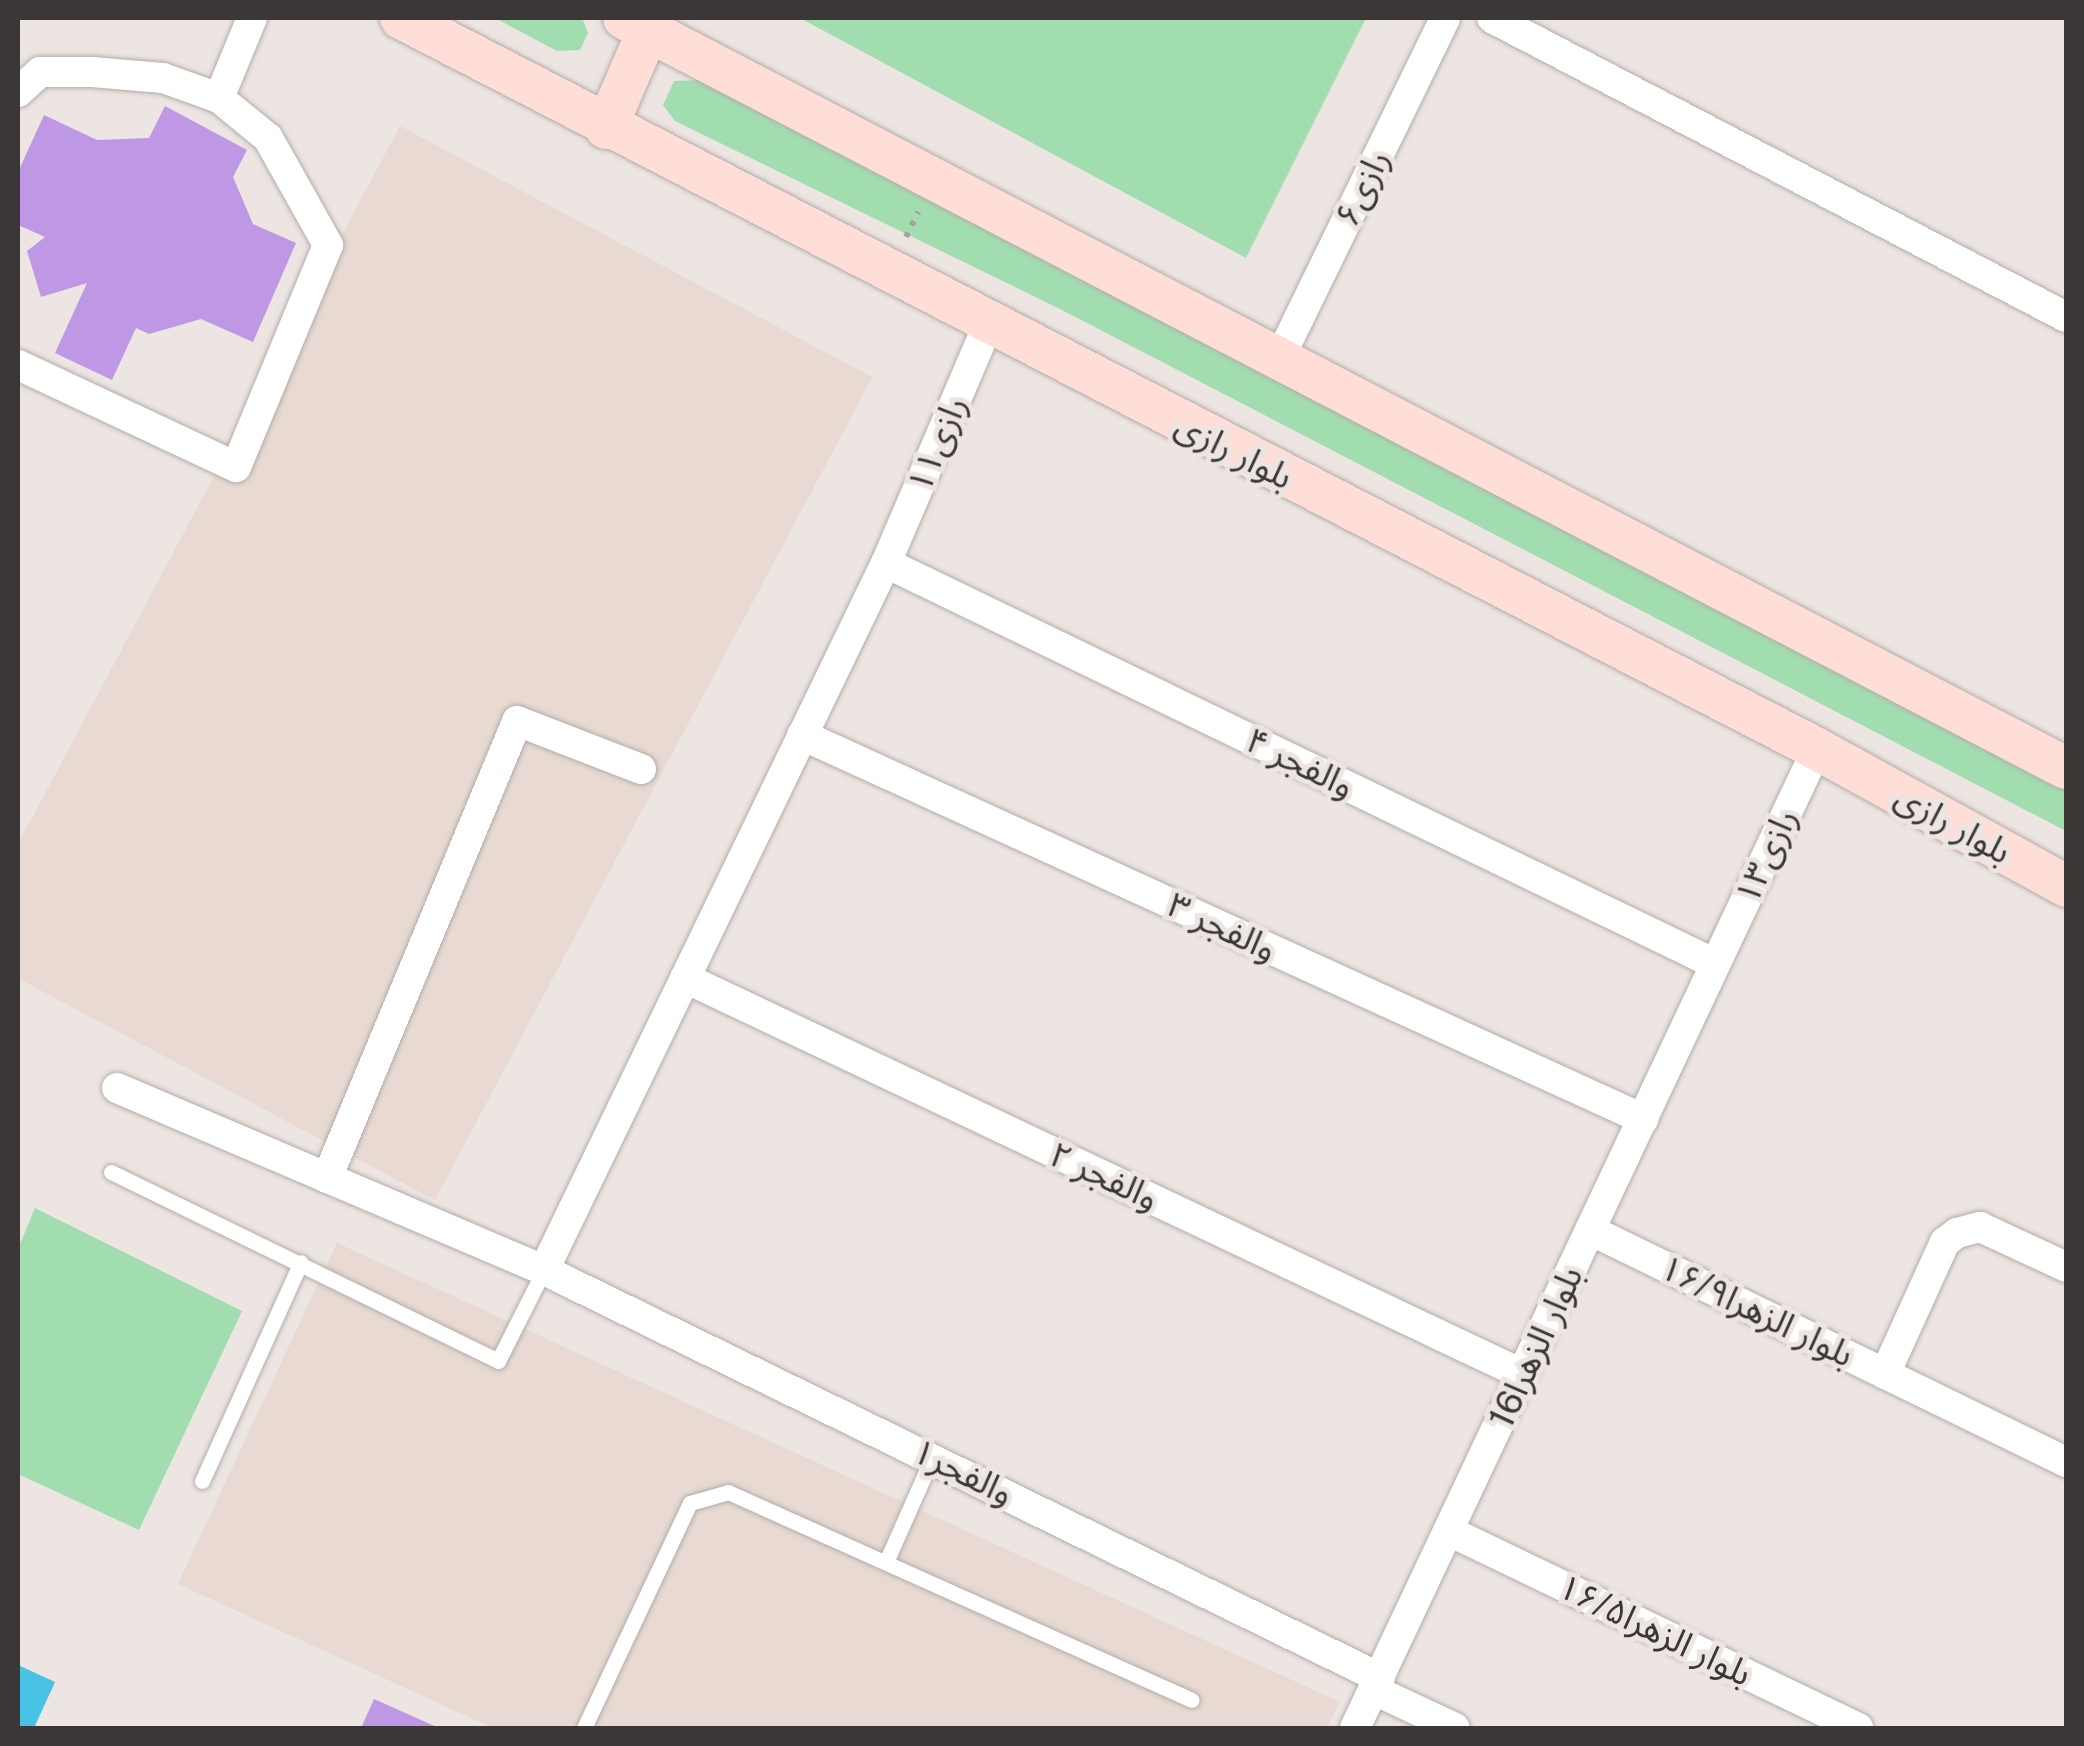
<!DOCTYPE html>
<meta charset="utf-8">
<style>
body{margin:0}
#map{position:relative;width:2084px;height:1746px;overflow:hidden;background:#ece5e2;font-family:"Public Sans","Noto Sans Arabic",sans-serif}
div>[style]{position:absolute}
.built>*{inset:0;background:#e8d9d2;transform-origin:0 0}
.green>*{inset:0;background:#a2ddaf}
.water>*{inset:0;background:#48c2e4}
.building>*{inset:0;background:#be97e5}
.path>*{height:6px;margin-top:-3px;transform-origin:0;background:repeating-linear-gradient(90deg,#a7a19f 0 5px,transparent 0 13px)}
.roads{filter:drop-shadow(0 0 2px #b3aca9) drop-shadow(0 0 2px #b3aca9)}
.service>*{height:15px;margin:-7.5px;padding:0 7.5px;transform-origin:7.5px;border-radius:7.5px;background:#fff}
.minor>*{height:30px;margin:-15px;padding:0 15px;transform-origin:15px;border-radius:15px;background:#fff}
.secondary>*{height:42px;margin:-21px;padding:0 21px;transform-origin:21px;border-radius:21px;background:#feded6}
span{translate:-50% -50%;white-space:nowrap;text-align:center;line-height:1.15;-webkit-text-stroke:10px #ece5e2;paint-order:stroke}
.street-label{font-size:35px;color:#3a3736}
.frame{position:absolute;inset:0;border:20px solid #3a3736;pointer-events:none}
</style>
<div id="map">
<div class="built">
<i style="left:400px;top:126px;width:535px;height:932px;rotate:28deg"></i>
<i style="clip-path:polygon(337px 1243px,1340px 1702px,1327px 1728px,493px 1728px,178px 1584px)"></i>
</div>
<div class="green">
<i style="clip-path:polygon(495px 18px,582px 18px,588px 33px,580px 50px,557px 51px)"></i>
<i style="clip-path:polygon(800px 18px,1366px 18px,1246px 258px)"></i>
<i style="clip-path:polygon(704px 80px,2066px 788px,2066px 831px,1060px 309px,675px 121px,663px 105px,674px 81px)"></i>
<i style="clip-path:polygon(35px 1208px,242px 1311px,139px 1530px,18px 1474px,18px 1249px)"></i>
</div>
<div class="water">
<i style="clip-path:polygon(18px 1665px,55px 1682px,34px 1728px,18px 1728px)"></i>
</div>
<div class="building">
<i style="clip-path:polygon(165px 106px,247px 150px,233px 177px,253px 224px,296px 243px,253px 342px,201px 319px,149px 334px,136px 328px,112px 380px,55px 353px,87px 283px,41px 297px,27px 251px,45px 237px,18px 225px,18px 172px,44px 115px,97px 140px,149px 138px)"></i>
<i style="clip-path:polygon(374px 1699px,439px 1728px,361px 1728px)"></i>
</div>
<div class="path">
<i style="left:906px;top:237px;width:28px;rotate:-64deg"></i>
</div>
<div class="roads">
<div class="service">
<i style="left:111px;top:1172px;width:431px;rotate:26deg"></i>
<i style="left:498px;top:1361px;width:102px;rotate:-63.2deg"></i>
<i style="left:202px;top:1481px;width:240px;rotate:-65.7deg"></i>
<i style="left:886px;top:1562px;width:116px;rotate:-66.1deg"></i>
<i style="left:584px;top:1728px;width:249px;rotate:-64.8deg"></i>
<i style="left:690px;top:1503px;width:40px;rotate:-16deg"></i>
<i style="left:728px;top:1492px;width:508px;rotate:24.15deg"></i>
</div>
<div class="minor">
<i style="left:1492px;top:18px;width:647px;rotate:27.52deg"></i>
<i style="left:18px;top:92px;width:30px;rotate:-42deg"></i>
<i style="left:40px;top:72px;width:52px"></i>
<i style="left:92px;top:72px;width:71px;rotate:4.8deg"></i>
<i style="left:163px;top:78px;width:59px;rotate:19.7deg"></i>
<i style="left:219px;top:98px;width:63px;rotate:39.2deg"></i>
<i style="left:268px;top:138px;width:123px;rotate:60.7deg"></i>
<i style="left:328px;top:245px;width:240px;rotate:112.5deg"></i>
<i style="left:236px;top:467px;width:241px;rotate:-154.9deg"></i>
<i style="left:219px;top:98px;width:87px;rotate:-67.6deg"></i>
<i style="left:1279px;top:359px;width:379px;rotate:-64deg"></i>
<i style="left:886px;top:563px;width:921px;rotate:25.81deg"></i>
<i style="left:802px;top:735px;width:925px;rotate:24.54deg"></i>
<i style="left:685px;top:978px;width:926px;rotate:25.32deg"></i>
<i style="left:117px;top:1088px;width:464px;rotate:23.1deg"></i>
<i style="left:544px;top:1270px;width:930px;rotate:26.01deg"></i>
<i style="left:327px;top:1178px;width:495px;rotate:-67.4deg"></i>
<i style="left:517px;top:721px;width:133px;rotate:21.2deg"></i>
<i style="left:1590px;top:1230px;width:530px;rotate:25.98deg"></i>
<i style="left:544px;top:1270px;width:785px;rotate:-64.19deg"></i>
<i style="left:886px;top:563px;width:259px;rotate:-66.8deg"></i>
<i style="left:1885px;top:1374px;width:145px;rotate:-65.6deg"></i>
<i style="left:1945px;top:1242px;width:15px;rotate:-37deg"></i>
<i style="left:1957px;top:1233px;width:24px;rotate:-15deg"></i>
<i style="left:1980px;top:1227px;width:95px;rotate:24.9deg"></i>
<i style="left:1451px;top:1532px;width:452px;rotate:25.7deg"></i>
<i style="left:1374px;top:1690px;width:89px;rotate:25.1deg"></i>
<i style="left:1355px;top:1728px;width:1083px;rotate:-64.74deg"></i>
</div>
<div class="secondary">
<i style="left:401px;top:18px;width:1594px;rotate:27.3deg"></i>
<i style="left:1817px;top:749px;width:284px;rotate:28.8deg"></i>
<i style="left:624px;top:18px;width:1625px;rotate:27.48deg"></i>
<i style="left:606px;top:128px;width:106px;rotate:-66.6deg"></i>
</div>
</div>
<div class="street-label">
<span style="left:1362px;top:188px;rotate:-64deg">رازی۶</span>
<span style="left:937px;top:444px;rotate:-67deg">رازی۱۱</span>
<span style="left:1234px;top:451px;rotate:27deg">بلوار رازی</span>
<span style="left:1300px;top:763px;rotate:26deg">والفجر ۴</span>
<span style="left:1953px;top:824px;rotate:29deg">بلوار رازی</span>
<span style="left:1766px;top:856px;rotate:-65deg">رازی۱۳</span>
<span style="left:1222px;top:927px;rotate:25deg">والفجر ۳</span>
<span style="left:1104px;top:1176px;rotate:25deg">والفجر ۲</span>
<span style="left:1757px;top:1311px;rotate:26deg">بلوار الزهرا۱۶/۹</span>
<span style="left:1536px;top:1347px;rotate:-65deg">16بلوار الزهرا</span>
<span style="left:963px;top:1472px;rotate:26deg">والفجر۱</span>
<span style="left:1655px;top:1630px;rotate:26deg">بلوار الزهرا۱۶/۵</span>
</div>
<div class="frame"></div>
</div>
